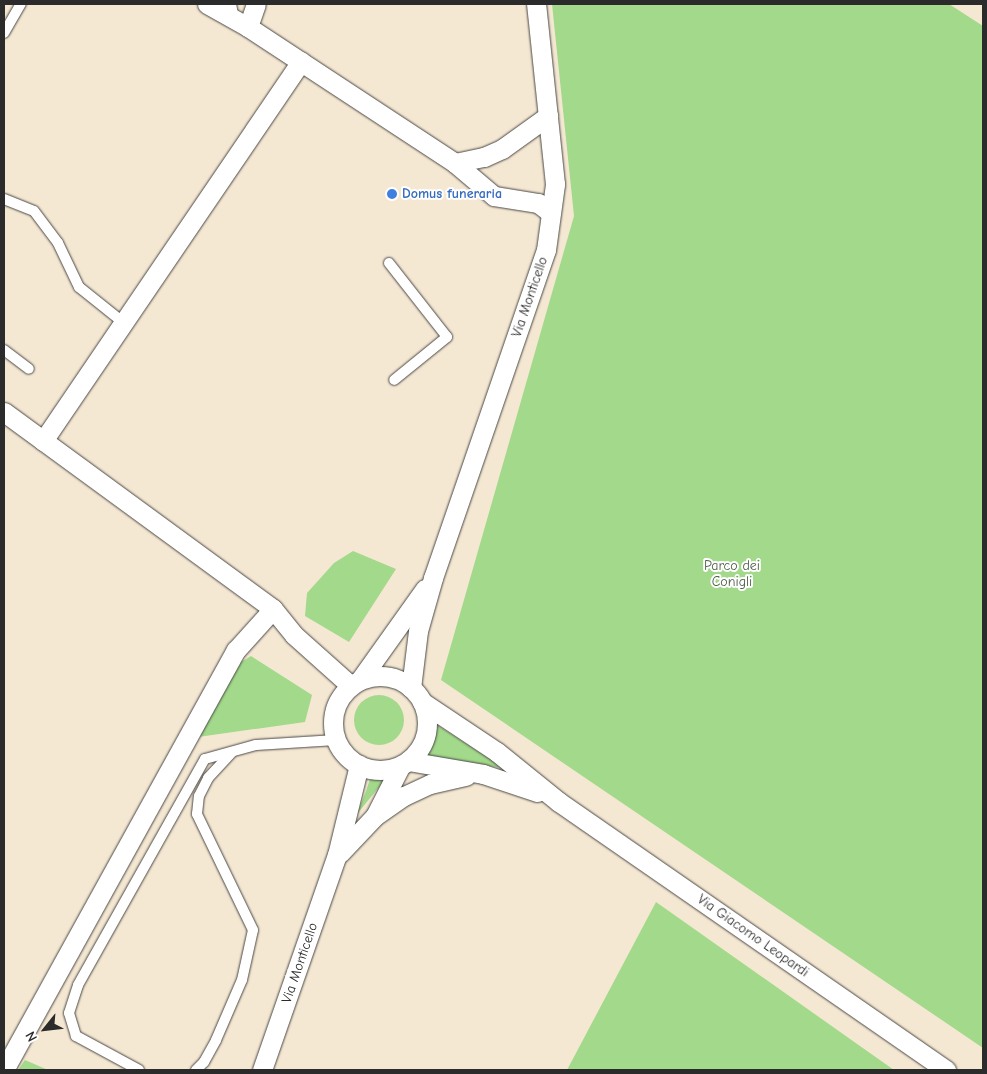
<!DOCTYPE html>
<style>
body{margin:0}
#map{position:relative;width:987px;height:1074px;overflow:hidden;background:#f5e8d3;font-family:"Comic Neue",sans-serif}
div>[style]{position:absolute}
.green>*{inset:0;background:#a2d98a}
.round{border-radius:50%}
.roads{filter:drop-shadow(0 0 1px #494744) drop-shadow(0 0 1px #494744)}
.service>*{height:10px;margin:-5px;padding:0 5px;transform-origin:5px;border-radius:5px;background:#fff}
.minor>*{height:19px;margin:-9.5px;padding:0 9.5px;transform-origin:9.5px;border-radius:9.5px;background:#fff}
.minor>.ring{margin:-9.5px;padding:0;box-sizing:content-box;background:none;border:19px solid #fff;border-radius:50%}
.dots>*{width:14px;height:14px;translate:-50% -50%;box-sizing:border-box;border:2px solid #fff;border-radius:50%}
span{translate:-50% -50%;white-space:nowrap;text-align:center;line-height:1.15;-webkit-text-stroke:4px #fff;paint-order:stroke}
.shop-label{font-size:14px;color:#366cbe;font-weight:700}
.left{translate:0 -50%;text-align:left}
.street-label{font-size:14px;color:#2b2b2b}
.park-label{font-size:14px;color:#4f5f48}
.frame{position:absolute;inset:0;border:5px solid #2b2b2b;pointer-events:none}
.north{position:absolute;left:20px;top:1004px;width:50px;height:50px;-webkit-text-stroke:4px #fff;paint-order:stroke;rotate:241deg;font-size:14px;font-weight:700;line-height:20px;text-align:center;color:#2b2b2b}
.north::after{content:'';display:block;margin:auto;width:18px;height:22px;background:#2b2b2b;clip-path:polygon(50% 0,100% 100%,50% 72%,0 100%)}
</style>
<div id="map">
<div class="green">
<i style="clip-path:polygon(552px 4px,949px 4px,983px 26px,983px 1048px,441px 680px,574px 216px)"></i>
<i style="clip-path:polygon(353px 551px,396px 569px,349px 642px,305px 616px,307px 593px,334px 563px)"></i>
<i style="clip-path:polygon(251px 656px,312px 695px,305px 722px,198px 737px,241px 662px)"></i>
<i class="round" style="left:354px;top:695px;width:50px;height:50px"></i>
<i style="clip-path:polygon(434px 723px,504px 768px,423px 757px,428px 750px)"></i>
<i style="clip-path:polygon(371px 776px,384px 781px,357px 814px,366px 791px)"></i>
<i style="clip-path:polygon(656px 902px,894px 1070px,567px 1070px)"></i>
<i style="clip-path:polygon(25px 1060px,48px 1070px,18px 1070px)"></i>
</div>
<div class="roads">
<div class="service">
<i style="left:231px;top:4px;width:15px;rotate:79deg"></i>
<i style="left:4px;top:33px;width:34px;rotate:-60deg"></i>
<i style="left:4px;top:199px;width:32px;rotate:22deg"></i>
<i style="left:34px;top:211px;width:40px;rotate:53deg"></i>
<i style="left:58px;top:243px;width:49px;rotate:64.5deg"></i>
<i style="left:79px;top:287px;width:58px;rotate:38.7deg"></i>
<i style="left:389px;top:263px;width:94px;rotate:51.9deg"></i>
<i style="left:447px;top:337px;width:68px;rotate:140.9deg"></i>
<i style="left:4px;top:350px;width:31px;rotate:37deg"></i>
<i style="left:139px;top:1070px;width:72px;rotate:-151.6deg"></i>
<i style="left:76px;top:1036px;width:24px;rotate:-107deg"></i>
<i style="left:69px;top:1013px;width:29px;rotate:-72deg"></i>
<i style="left:78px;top:985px;width:259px;rotate:-60.7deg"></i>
<i style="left:205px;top:759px;width:53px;rotate:-15.4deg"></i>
<i style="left:256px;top:745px;width:80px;rotate:-3.6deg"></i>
<i style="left:196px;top:1070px;width:11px;rotate:-45deg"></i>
<i style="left:204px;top:1062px;width:25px;rotate:-61deg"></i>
<i style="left:216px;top:1040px;width:65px;rotate:-66.6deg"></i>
<i style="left:242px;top:980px;width:51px;rotate:-77.6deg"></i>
<i style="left:253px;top:930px;width:129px;rotate:-115.8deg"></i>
<i style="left:197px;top:814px;width:18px;rotate:-84deg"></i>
<i style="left:199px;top:796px;width:20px;rotate:-63deg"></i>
<i style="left:208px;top:778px;width:35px;rotate:-47deg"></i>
</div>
<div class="minor">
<i style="left:207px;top:4px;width:47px;rotate:29.3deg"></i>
<i style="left:248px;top:27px;width:248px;rotate:33.3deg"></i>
<i style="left:455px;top:163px;width:51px;rotate:40.2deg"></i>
<i style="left:494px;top:196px;width:45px;rotate:9deg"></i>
<i style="left:538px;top:203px;width:16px;rotate:38deg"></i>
<i style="left:248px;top:27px;width:24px;rotate:-71deg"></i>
<i style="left:455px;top:163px;width:30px;rotate:-12deg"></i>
<i style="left:484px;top:157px;width:20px;rotate:-24deg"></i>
<i style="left:502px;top:149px;width:57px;rotate:-35.7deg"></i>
<i style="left:4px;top:412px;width:333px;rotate:36.2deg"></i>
<i style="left:273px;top:609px;width:33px;rotate:51deg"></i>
<i style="left:294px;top:635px;width:76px;rotate:41.8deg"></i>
<i style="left:43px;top:441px;width:459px;rotate:-55.8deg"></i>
<i class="ring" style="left:333px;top:676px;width:75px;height:75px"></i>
<i style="left:360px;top:680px;width:112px;rotate:-54.5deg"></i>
<i style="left:411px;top:688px;width:57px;rotate:-83deg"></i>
<i style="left:418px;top:631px;width:55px;rotate:-74.2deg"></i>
<i style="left:433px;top:578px;width:347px;rotate:-71deg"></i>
<i style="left:546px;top:250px;width:67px;rotate:-82.2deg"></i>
<i style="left:555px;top:184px;width:181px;rotate:-96deg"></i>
<i style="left:422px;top:702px;width:90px;rotate:33.7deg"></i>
<i style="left:497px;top:752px;width:80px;rotate:38.9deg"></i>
<i style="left:559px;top:802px;width:471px;rotate:34.7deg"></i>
<i style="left:408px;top:761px;width:76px;rotate:9.8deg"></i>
<i style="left:483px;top:774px;width:57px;rotate:18.4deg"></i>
<i style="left:375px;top:816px;width:35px;rotate:-35deg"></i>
<i style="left:404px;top:796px;width:29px;rotate:-25deg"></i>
<i style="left:430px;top:784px;width:37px;rotate:-13deg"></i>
<i style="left:340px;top:853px;width:51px;rotate:-46.6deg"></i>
<i style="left:375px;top:816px;width:57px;rotate:-63deg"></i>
<i style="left:4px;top:1070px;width:480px;rotate:-61.1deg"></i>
<i style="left:236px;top:650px;width:55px;rotate:-47.9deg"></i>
<i style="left:262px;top:1070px;width:228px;rotate:-70.8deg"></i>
<i style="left:337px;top:855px;width:93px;rotate:-76.3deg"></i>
</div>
</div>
<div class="dots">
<i style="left:392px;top:194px;background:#3f7fe0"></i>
</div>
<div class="shop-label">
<span class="left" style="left:402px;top:194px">Domus funeraria</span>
</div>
<div class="street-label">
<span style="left:530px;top:297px;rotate:-71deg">Via Monticello</span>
<span style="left:753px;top:936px;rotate:35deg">Via Giacomo Leopardi</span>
<span style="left:300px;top:963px;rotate:-71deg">Via Monticello</span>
</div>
<div class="park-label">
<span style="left:732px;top:574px">Parco dei<br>Conigli</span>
</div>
<div class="frame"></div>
<div class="north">N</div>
</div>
